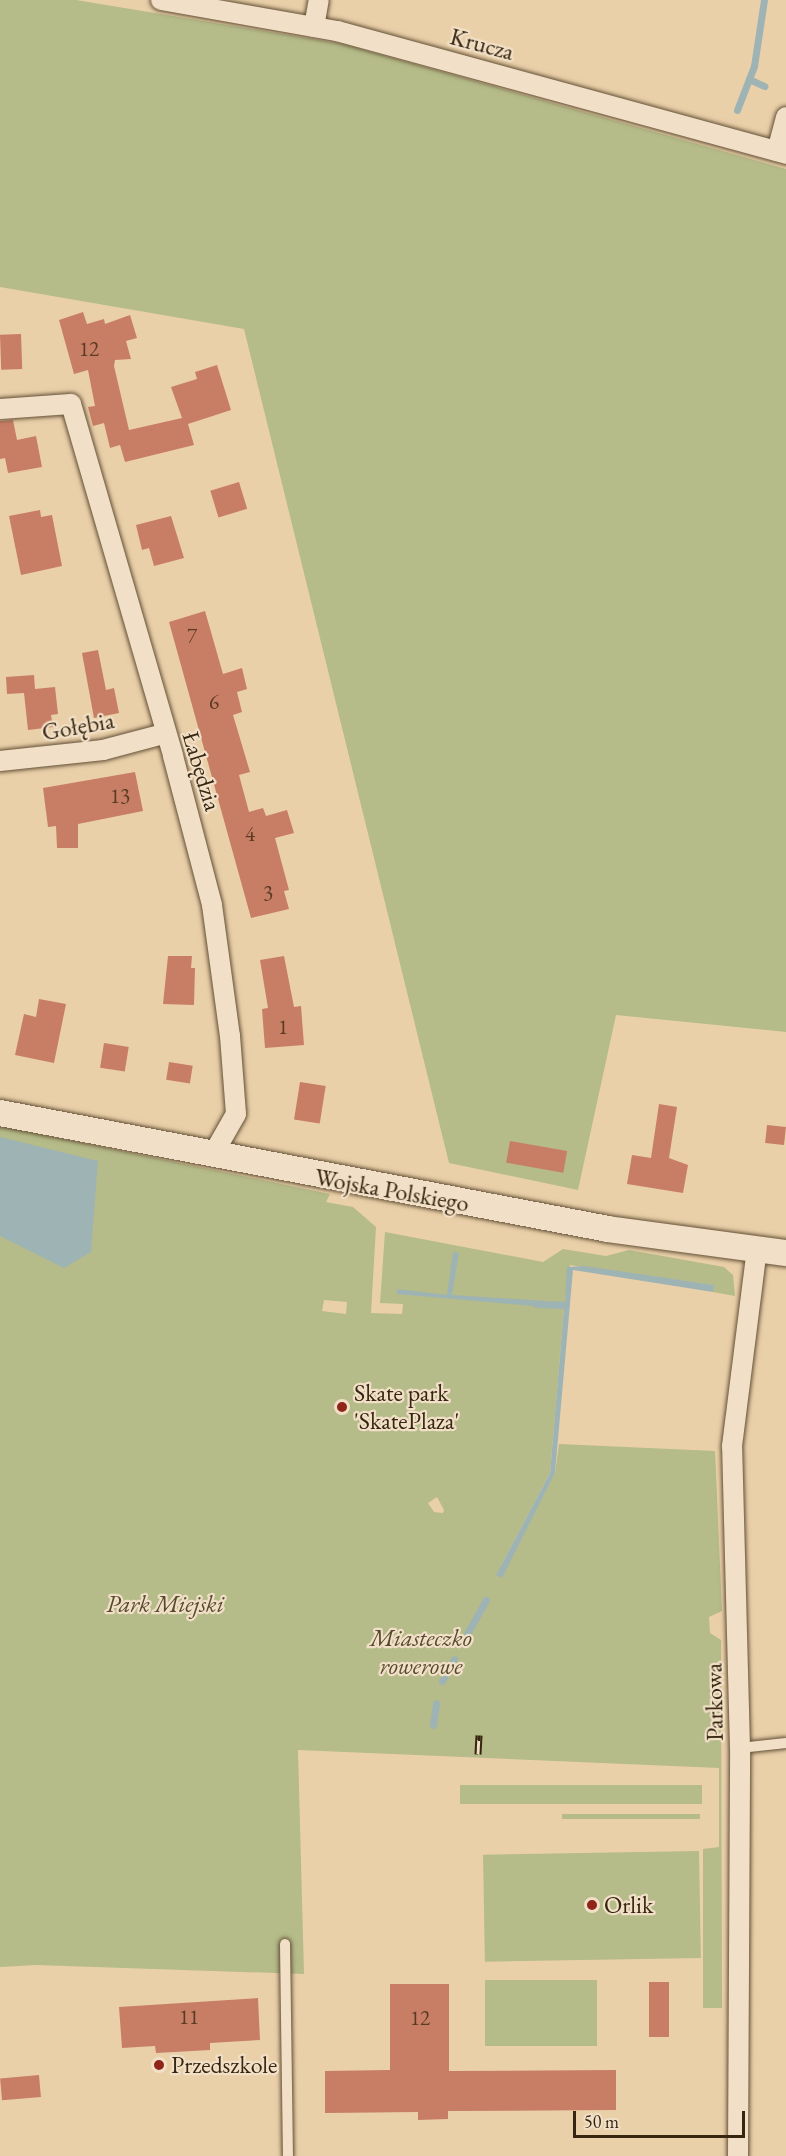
<!DOCTYPE html>
<meta charset="utf-8">
<style>
body{margin:0}
#map{position:relative;width:786px;height:2156px;overflow:hidden;background:#ead0a9;font-family:"EB Garamond",serif}
div>[style]{position:absolute}
.green>*{inset:0;background:#b5bb89;transform-origin:0 0}
.water>*{inset:0;background:#9eb3b4}
.stream>*{height:7px;margin:-3.5px;padding:0 3.5px;transform-origin:3.5px;border-radius:3.5px;background:#9eb3b4}
.building>*{inset:0;background:#c87d65;transform-origin:0 0}
.roads{filter:drop-shadow(0 0 2px #635036) drop-shadow(0 0 2px #635036)}
.service>*{height:10px;margin:-5px;padding:0 5px;transform-origin:5px;border-radius:5px;background:#f1e0c7}
.minor>*{height:20px;margin:-10px;padding:0 10px;transform-origin:10px;border-radius:10px;background:#f1e0c7}
.tertiary>*{height:26px;margin:-13px;padding:0 13px;transform-origin:13px;border-radius:13px;background:#f1e0c7}
.rail>*{height:7px;margin-top:-3.5px;transform-origin:0;background:repeating-linear-gradient(90deg,#f1e0c7 0 14px,#36250f 0 28px);box-sizing:border-box;border-block:2px solid #36250f}
.dots>*{width:16px;height:16px;translate:-50% -50%;box-sizing:border-box;border:3px solid #f1e0c7;border-radius:50%}
span{translate:-50% -50%;white-space:nowrap;text-align:center;line-height:1.15;-webkit-text-stroke:4.5px #f1e0c7;paint-order:stroke}
.number-label{font-size:21px;color:#5a3b24}
.number-label span{-webkit-text-stroke-width:0}
.street-label{font-size:24px;color:#36250f}
.poi-label{font-size:24px;color:#36250f}
.left{translate:0 -50%;text-align:left}
.park-label{font-size:24px;color:#564a2e;font-style:italic}
.scale{position:absolute;left:573px;top:2111px;width:172px;height:27px;box-sizing:border-box;border:3px solid #36250f;border-top:0;padding-left:8px;font-size:18px;line-height:21px;white-space:nowrap;color:#36250f;-webkit-text-stroke:4px #f1e0c7;paint-order:stroke}
</style>
<div id="map">
<div class="green">
<i style="clip-path:polygon(0 0,76px 0,343px 44px,786px 169px,786px 1032px,616px 1015px,578px 1190px,449px 1163px,244px 329px,0 287px)"></i>
<i style="clip-path:polygon(evenodd,0 1126px,330px 1194px,326px 1202px,353px 1207px,376px 1227px,371px 1313px,402px 1314px,403px 1304px,380px 1303px,385px 1232px,543px 1262px,563px 1249px,606px 1256px,629px 1250px,724px 1267px,733px 1275px,735px 1296px,713px 1292px,713px 1285px,570px 1265px,565px 1302px,553px 1302px,552px 1308px,564px 1308px,550px 1473px,496px 1575px,555px 1473px,559px 1444px,715px 1451px,722px 1611px,709px 1617px,710px 1633px,721px 1640px,722px 2008px,703px 2008px,703px 1849px,719px 1847px,719px 1768px,298px 1750px,304px 1974px,36px 1965px,0 1967px,0 1126px,324px 1300px,347px 1302px,346px 1314px,322px 1311px,324px 1300px,0 1126px,437px 1497px,444px 1510px,443px 1513px,434px 1512px,428px 1503px,437px 1497px)"></i>
<i style="left:460px;top:1785px;width:242px;height:19px"></i>
<i style="left:700px;top:1814px;width:5px;height:138px;rotate:90deg"></i>
<i style="left:699px;top:1851px;width:107px;height:216px;rotate:89deg"></i>
<i style="left:597px;top:1980px;width:66px;height:112px;rotate:90deg"></i>
</div>
<div class="water">
<i style="clip-path:polygon(0 1137px,98px 1161px,91px 1252px,64px 1268px,0 1236px)"></i>
<i style="clip-path:polygon(453px 1252px,459px 1253px,452px 1295px,546px 1301px,545px 1307px,397px 1294px,397px 1289px,447px 1295px)"></i>
<i style="clip-path:polygon(584px 1266px,714px 1285px,713px 1292px,573px 1270px,555px 1473px,502px 1578px,496px 1575px,550px 1473px,564px 1308px,552px 1309px,553px 1302px,565px 1302px,567px 1267px)"></i>
</div>
<div class="stream">
<i style="left:749px;top:79px;width:17px;rotate:25deg"></i>
<i style="left:737px;top:110px;width:47px;rotate:-68.9deg"></i>
<i style="left:754px;top:66px;width:67px;rotate:-81.4deg"></i>
<i style="left:536px;top:1304px;width:25px;rotate:2deg"></i>
<i style="left:463px;top:1641px;width:47px;rotate:-60.7deg"></i>
<i style="left:442px;top:1681px;width:25px;rotate:-61deg"></i>
<i style="left:433px;top:1725px;width:22px;rotate:-82deg"></i>
</div>
<div class="building">
<i style="clip-path:polygon(83px 312px,87px 324px,104px 319px,105px 324px,130px 315px,137px 338px,126px 341px,131px 359px,115px 360px,114px 366px,129px 430px,182px 418px,171px 387px,197px 379px,195px 372px,217px 365px,231px 410px,188px 424px,194px 445px,125px 462px,120px 445px,110px 448px,104px 423px,93px 426px,88px 407px,95px 406px,88px 370px,74px 374px,59px 320px)"></i>
<i style="left:21px;top:334px;width:35px;height:21px;rotate:88deg"></i>
<i style="clip-path:polygon(13px 420px,17px 440px,36px 436px,42px 467px,8px 473px,5px 458px,0 459px,0 421px)"></i>
<i style="left:239px;top:482px;width:28px;height:30px;rotate:73deg"></i>
<i style="clip-path:polygon(40px 510px,41px 517px,52px 515px,62px 566px,21px 575px,9px 516px)"></i>
<i style="clip-path:polygon(171px 516px,184px 558px,154px 566px,149px 548px,142px 550px,136px 525px)"></i>
<i style="clip-path:polygon(205px 611px,223px 674px,242px 668px,247px 689px,237px 692px,242px 712px,233px 715px,250px 772px,239px 775px,249px 812px,263px 808px,266px 816px,287px 810px,294px 833px,275px 838px,289px 890px,284px 891px,289px 909px,251px 918px,169px 622px)"></i>
<i style="clip-path:polygon(98px 650px,106px 690px,114px 688px,119px 713px,94px 718px,82px 653px)"></i>
<i style="clip-path:polygon(34px 675px,35px 689px,55px 687px,58px 714px,51px 715px,53px 727px,28px 730px,24px 693px,7px 694px,6px 677px)"></i>
<i style="clip-path:polygon(135px 772px,143px 811px,78px 824px,78px 848px,57px 848px,56px 826px,48px 827px,43px 788px)"></i>
<i style="clip-path:polygon(168px 956px,192px 956px,191px 968px,195px 968px,194px 1005px,163px 1004px)"></i>
<i style="clip-path:polygon(284px 956px,294px 1007px,301px 1006px,304px 1045px,265px 1048px,262px 1009px,268px 1008px,260px 960px)"></i>
<i style="clip-path:polygon(39px 999px,66px 1004px,54px 1063px,15px 1055px,24px 1014px,36px 1017px)"></i>
<i style="left:104px;top:1043px;width:25px;height:25px;rotate:9deg"></i>
<i style="left:169px;top:1062px;width:24px;height:18px;rotate:9deg"></i>
<i style="left:300px;top:1082px;width:26px;height:38px;rotate:9deg"></i>
<i style="clip-path:polygon(659px 1104px,677px 1107px,669px 1158px,688px 1165px,683px 1193px,627px 1184px,632px 1155px,651px 1158px)"></i>
<i style="left:767px;top:1125px;width:19px;height:18px;rotate:6deg"></i>
<i style="left:510px;top:1141px;width:58px;height:22px;rotate:10deg"></i>
<i style="left:649px;top:1982px;width:20px;height:55px"></i>
<i style="clip-path:polygon(390px 1984px,449px 1984px,449px 2071px,616px 2070px,616px 2110px,448px 2111px,448px 2119px,418px 2120px,418px 2112px,325px 2113px,325px 2071px,390px 2070px)"></i>
<i style="clip-path:polygon(258px 1998px,260px 2040px,210px 2043px,210px 2050px,156px 2053px,155px 2046px,122px 2048px,119px 2007px)"></i>
<i style="left:39px;top:2075px;width:22px;height:39px;rotate:85deg"></i>
</div>
<div class="roads">
<div class="service">
<i style="left:740px;top:1748px;width:46px;rotate:-6.2deg"></i>
<i style="left:285px;top:1944px;width:212px;rotate:89.2deg"></i>
</div>
<div class="minor">
<i style="left:161px;top:0;width:179px;rotate:10deg"></i>
<i style="left:337px;top:31px;width:466px;rotate:15.3deg"></i>
<i style="left:314px;top:27px;width:27px;rotate:-80deg"></i>
<i style="left:777px;top:151px;width:35px;rotate:-75deg"></i>
<i style="left:0;top:409px;width:71px;rotate:-4deg"></i>
<i style="left:71px;top:404px;width:366px;rotate:73.8deg"></i>
<i style="left:173px;top:756px;width:154px;rotate:75.3deg"></i>
<i style="left:212px;top:905px;width:132px;rotate:82.2deg"></i>
<i style="left:230px;top:1036px;width:78px;rotate:85.6deg"></i>
<i style="left:236px;top:1114px;width:48px;rotate:119.7deg"></i>
<i style="left:0;top:761px;width:104px;rotate:-6.1deg"></i>
<i style="left:103px;top:750px;width:62px;rotate:-14.9deg"></i>
<i style="left:738px;top:2156px;width:408px;rotate:-89.7deg"></i>
<i style="left:740px;top:1748px;width:302px;rotate:-91.5deg"></i>
<i style="left:732px;top:1446px;width:199px;rotate:-82.8deg"></i>
</div>
<div class="tertiary">
<i style="left:0;top:1113px;width:619px;rotate:10.8deg"></i>
<i style="left:608px;top:1229px;width:180px;rotate:7.7deg"></i>
</div>
</div>
<div class="rail">
<i style="left:478px;top:1754px;width:19px;rotate:-87deg"></i>
</div>
<div class="dots">
<i style="left:342px;top:1407px;background:#8f2418"></i>
<i style="left:592px;top:1905px;background:#8f2418"></i>
<i style="left:159px;top:2065px;background:#8f2418"></i>
</div>
<div class="number-label">
<span style="left:89px;top:349px">12</span>
<span style="left:192px;top:636px">7</span>
<span style="left:214px;top:702px">6</span>
<span style="left:120px;top:796px">13</span>
<span style="left:250px;top:834px">4</span>
<span style="left:268px;top:893px">3</span>
<span style="left:283px;top:1027px">1</span>
<span style="left:189px;top:2017px">11</span>
<span style="left:420px;top:2018px">12</span>
</div>
<div class="street-label">
<span style="left:482px;top:44px;rotate:15deg">Krucza</span>
<span style="left:78px;top:726px;rotate:-10deg">Gołębia</span>
<span style="left:202px;top:771px;rotate:73deg">Łabędzia</span>
<span style="left:392px;top:1190px;rotate:10deg">Wojska Polskiego</span>
<span style="left:714px;top:1702px;rotate:-91deg">Parkowa</span>
</div>
<div class="poi-label">
<span class="left" style="left:354px;top:1407px">Skate park<br>'SkatePlaza'</span>
<span class="left" style="left:604px;top:1905px">Orlik</span>
<span class="left" style="left:171px;top:2065px">Przedszkole</span>
</div>
<div class="park-label">
<span style="left:165px;top:1604px">Park Miejski</span>
<span style="left:421px;top:1652px">Miasteczko<br>rowerowe</span>
</div>
<div class="scale">50 m</div>
</div>
